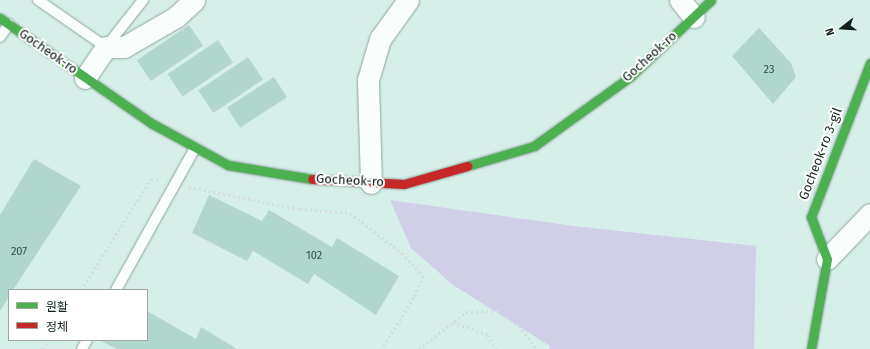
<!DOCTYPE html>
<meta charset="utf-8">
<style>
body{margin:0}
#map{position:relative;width:870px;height:349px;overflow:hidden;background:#d6f0e9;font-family:"Fira Sans","Noto Sans KR",sans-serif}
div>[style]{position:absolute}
.green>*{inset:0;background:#d1cee8}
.building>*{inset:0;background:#b1d6ce;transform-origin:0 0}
.path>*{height:2.5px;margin-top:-1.25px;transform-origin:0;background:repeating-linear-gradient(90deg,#d5dcdb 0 2px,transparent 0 5px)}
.roads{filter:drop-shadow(0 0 1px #91a49f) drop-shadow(0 0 1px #91a49f)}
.lane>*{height:10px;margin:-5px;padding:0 5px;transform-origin:5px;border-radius:5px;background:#f9fdfc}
.street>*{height:21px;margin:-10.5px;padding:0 10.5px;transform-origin:10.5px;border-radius:10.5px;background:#f9fdfc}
.fast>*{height:9px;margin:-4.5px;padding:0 4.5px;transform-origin:4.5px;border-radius:4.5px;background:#4caf50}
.jam>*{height:9px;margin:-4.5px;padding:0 4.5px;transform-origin:4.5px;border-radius:4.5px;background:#c62828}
span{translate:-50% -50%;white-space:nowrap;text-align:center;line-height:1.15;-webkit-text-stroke:4px #fff;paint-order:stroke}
.number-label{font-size:11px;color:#374e48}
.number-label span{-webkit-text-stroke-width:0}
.street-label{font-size:13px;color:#0e201c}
.legend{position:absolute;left:8px;top:289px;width:140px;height:52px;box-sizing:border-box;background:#fff;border:1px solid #9fa6a4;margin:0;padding:5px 7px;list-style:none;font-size:12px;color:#0e201c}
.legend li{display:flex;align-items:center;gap:8px;height:20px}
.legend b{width:20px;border:1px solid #9fa6a4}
.north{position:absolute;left:822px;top:8px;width:40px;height:40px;-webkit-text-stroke:3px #fff;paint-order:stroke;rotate:253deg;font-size:11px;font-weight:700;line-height:16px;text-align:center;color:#0e201c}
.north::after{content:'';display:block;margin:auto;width:14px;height:18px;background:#0e201c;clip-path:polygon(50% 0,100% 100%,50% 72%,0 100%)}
</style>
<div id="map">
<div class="green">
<i style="clip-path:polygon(390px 200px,574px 226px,756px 246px,754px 349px,549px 349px,550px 346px,453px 285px,411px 248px)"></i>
</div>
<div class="building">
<i style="left:189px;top:25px;width:25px;height:63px;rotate:56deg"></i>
<i style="clip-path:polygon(759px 28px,791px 63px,796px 77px,773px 104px,732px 56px)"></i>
<i style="left:218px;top:40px;width:27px;height:61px;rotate:56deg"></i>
<i style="left:248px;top:57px;width:27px;height:60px;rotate:56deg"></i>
<i style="left:274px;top:77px;width:24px;height:56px;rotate:57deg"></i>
<i style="clip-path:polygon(34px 159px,81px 186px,13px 290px,9px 290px,9px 297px,0 311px,0 215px)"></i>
<i style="clip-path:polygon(209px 195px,262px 221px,269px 210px,332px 247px,337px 238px,399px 276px,376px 315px,314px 274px,308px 284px,253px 251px,247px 261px,192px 233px)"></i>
<i style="clip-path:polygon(147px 311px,196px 339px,201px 327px,237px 349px,117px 349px,99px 340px,147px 340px)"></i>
</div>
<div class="path">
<i style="left:189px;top:187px;width:113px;rotate:11.2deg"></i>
<i style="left:300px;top:209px;width:50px;rotate:4.6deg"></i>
<i style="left:350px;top:213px;width:66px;rotate:37.6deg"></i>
<i style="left:402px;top:253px;width:31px;rotate:48deg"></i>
<i style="left:423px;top:276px;width:24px;rotate:112deg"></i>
<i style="left:414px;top:298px;width:60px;rotate:122.1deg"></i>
<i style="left:81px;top:290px;width:131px;rotate:-57.8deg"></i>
<i style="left:151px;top:179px;width:8px;rotate:14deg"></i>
<i style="left:453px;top:322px;width:37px;rotate:20deg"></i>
<i style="left:488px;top:335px;width:16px;rotate:60deg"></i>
<i style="left:43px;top:349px;width:10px;rotate:-61deg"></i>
<i style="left:419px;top:349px;width:60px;rotate:-38.2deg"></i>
<i style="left:466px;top:312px;width:32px;rotate:-2deg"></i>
<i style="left:498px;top:311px;width:31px;rotate:38deg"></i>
<i style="left:522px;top:330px;width:24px;rotate:52deg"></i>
</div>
<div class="roads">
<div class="lane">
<i style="left:38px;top:0;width:83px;rotate:34.7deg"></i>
<i style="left:106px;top:47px;width:60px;rotate:-51.8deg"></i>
<i style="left:0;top:37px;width:16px;rotate:-55deg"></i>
<i style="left:116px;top:290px;width:162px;rotate:-60.9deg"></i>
<i style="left:82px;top:349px;width:10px;rotate:-61deg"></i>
</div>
<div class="street">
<i style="left:680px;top:0;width:22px;rotate:51deg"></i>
<i style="left:85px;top:78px;width:37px;rotate:-56deg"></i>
<i style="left:106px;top:47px;width:18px"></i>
<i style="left:124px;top:47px;width:60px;rotate:-30deg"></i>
<i style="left:176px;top:17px;width:25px;rotate:-43deg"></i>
<i style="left:371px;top:183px;width:103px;rotate:-91.7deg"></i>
<i style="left:368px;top:80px;width:43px;rotate:-73.7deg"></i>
<i style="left:380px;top:39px;width:48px;rotate:-54.3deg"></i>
<i style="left:827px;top:259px;width:62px;rotate:-46.3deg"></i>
</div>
<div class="fast">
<i style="left:0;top:18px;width:184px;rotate:34.8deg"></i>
<i style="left:151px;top:123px;width:88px;rotate:28.6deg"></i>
<i style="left:228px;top:165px;width:85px;rotate:9.5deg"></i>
<i style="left:467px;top:166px;width:70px;rotate:-16.6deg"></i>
<i style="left:534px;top:146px;width:120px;rotate:-35.8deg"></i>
<i style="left:631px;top:76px;width:110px;rotate:-43.5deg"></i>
<i style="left:811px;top:349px;width:91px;rotate:-79.9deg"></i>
<i style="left:827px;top:259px;width:45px;rotate:-110.9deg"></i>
<i style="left:811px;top:217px;width:165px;rotate:-69deg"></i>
</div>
<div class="jam">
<i style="left:312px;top:179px;width:92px;rotate:3.1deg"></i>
<i style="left:404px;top:184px;width:66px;rotate:-15.9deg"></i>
</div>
</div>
<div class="number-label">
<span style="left:769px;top:70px">23</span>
<span style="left:19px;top:252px">207</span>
<span style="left:314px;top:256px">102</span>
</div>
<div class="street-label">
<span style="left:48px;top:52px;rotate:35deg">Gocheok-ro</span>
<span style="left:650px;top:57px;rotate:-42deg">Gocheok-ro</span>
<span style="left:821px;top:154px;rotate:-69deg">Gocheok-ro 3-gil</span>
<span style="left:350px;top:181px;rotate:3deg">Gocheok-ro</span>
</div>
<ul class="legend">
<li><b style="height:5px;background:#4caf50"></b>원활</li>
<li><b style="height:5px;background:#c62828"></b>정체</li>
</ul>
<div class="north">N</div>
</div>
